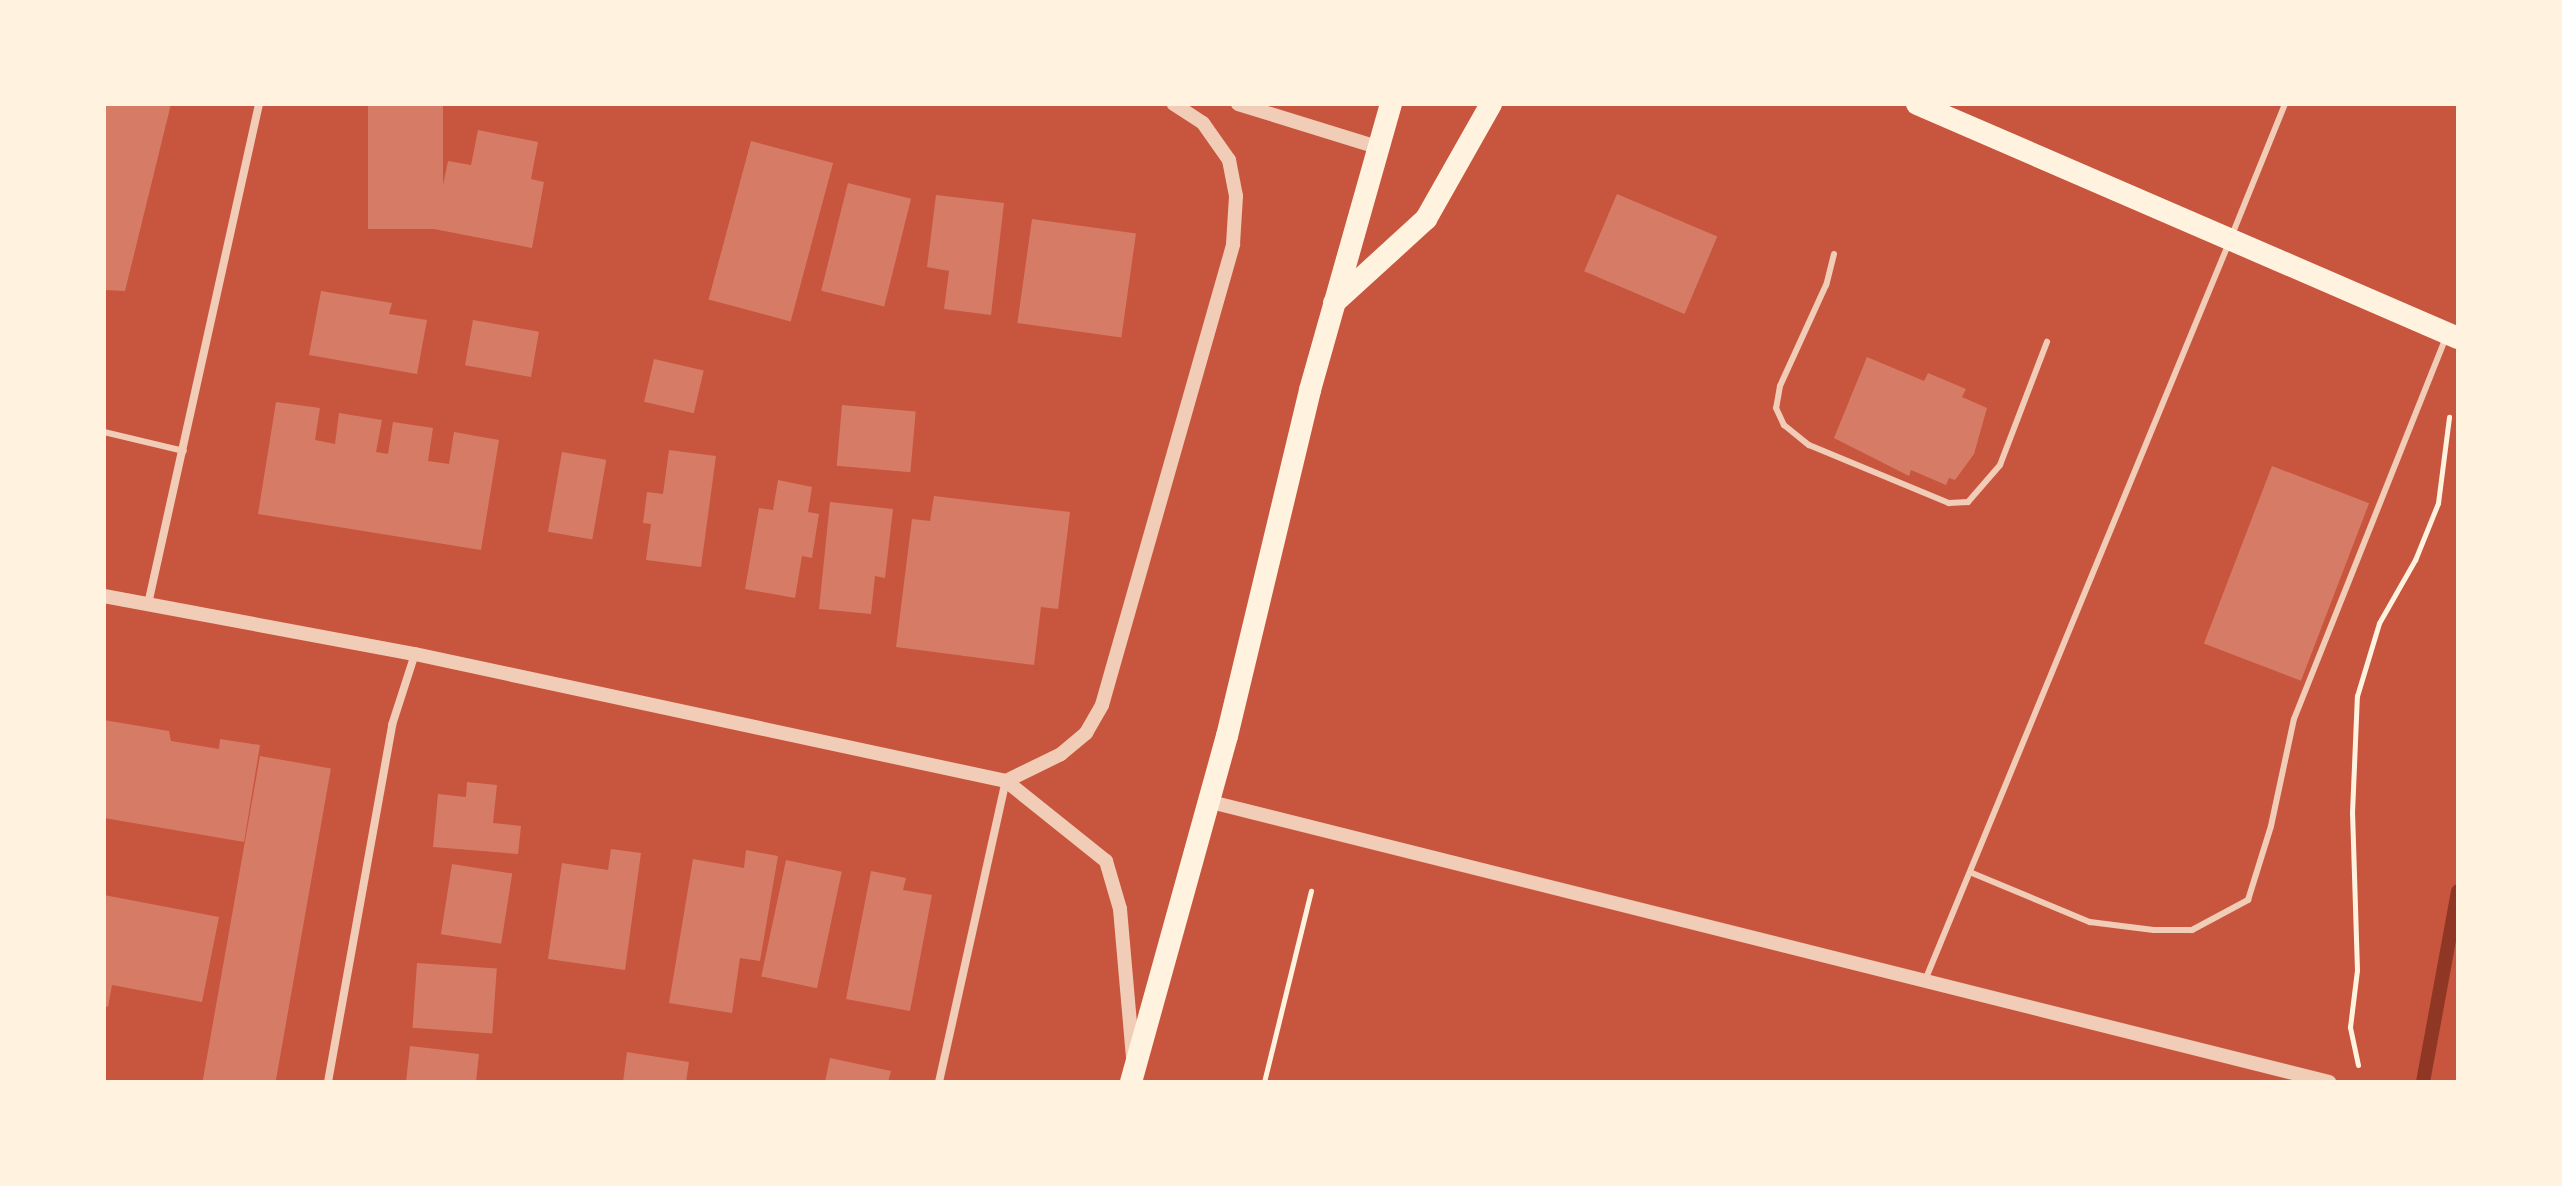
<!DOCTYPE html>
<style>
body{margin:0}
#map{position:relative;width:2562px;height:1186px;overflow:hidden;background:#c8553d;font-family:"Varela Round",sans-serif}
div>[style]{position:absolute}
.stream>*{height:14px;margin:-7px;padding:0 7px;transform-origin:7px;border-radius:7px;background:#8f3625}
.building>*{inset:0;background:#d67c66;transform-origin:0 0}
.path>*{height:5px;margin:-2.5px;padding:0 2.5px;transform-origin:2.5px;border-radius:2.5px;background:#fff3e0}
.service>*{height:6px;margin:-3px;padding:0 3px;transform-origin:3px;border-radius:3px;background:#f1ccb7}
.minor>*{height:8px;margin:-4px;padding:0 4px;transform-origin:4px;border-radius:4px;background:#f1ccb7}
.tertiary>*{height:14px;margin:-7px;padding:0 7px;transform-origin:7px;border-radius:7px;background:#f1ccb7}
.trunk>*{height:22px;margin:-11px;padding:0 11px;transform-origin:11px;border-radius:11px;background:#fff3e0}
span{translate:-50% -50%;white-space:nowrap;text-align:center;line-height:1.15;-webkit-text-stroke:6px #fff3e0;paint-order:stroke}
.frame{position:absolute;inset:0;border:106px solid #fff3e0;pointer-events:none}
</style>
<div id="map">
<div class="stream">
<i style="left:2423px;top:1082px;width:194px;rotate:-79.6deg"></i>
</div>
<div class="building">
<i style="clip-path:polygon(104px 104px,171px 104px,125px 291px,104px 290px)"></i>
<i style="left:368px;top:104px;width:75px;height:125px"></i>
<i style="clip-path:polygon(478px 130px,538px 142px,531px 179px,544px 182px,532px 248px,434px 229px,448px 161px,471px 165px)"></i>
<i style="left:751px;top:141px;width:85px;height:164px;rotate:15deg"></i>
<i style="left:848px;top:183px;width:65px;height:111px;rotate:14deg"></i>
<i style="left:1617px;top:194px;width:109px;height:84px;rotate:23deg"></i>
<i style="clip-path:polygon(936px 195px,1004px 203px,991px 315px,944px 309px,949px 271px,927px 267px)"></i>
<i style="left:1032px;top:219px;width:105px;height:105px;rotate:8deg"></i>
<i style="clip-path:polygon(321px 291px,392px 303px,389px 314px,427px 320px,417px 374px,309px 355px)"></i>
<i style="left:473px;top:320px;width:67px;height:46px;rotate:10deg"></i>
<i style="clip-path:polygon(1867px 357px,1924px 381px,1928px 373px,1966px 389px,1962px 397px,1987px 408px,1974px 454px,1955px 480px,1949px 478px,1946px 485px,1911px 470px,1909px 476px,1834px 438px)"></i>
<i style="left:654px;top:359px;width:51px;height:44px;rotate:13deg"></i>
<i style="clip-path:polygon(276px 402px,320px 408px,315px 440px,335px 444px,339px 413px,382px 420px,376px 452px,388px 454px,393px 422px,433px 428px,428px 461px,449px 464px,454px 432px,499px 440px,481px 550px,258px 514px)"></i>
<i style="left:842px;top:405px;width:74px;height:61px;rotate:5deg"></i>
<i style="clip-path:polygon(669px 450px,716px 456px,701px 567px,646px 560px,651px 524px,643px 523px,647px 492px,663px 494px)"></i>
<i style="left:562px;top:452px;width:45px;height:81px;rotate:10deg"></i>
<i style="left:2272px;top:466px;width:104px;height:190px;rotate:21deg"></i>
<i style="clip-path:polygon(778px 480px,812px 487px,808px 512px,819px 514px,812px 558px,802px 556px,795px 598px,745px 589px,759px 508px,773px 510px)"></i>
<i style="clip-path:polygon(934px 496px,1070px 512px,1058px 609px,1041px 607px,1034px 665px,896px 647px,912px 519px,930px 521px)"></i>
<i style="clip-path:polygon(830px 502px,893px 509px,885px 578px,875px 576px,871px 614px,819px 609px)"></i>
<i style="clip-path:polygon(104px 720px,169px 731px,171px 741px,219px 749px,220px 739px,260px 745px,244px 842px,104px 818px)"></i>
<i style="left:260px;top:756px;width:72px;height:331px;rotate:10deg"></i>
<i style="clip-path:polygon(467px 782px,497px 785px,493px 823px,521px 826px,518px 854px,433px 847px,438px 794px,466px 797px)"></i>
<i style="clip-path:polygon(611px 849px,641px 853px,625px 970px,548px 959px,562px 863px,608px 870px)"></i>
<i style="clip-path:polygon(746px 850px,778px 856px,760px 961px,740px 958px,732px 1013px,669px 1003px,693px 859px,744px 868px)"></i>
<i style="left:786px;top:860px;width:57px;height:119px;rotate:12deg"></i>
<i style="left:452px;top:864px;width:61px;height:71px;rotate:9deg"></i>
<i style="clip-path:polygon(871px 871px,906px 878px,903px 890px,932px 895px,910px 1011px,846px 999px)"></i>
<i style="clip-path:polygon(104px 895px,219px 917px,202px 1002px,112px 985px,108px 1007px,104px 1006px)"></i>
<i style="left:417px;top:963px;width:80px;height:65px;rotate:4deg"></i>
<i style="clip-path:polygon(410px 1046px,479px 1054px,476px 1082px,406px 1082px)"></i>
<i style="clip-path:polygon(627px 1052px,689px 1062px,686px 1082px,623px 1082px)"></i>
<i style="clip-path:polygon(830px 1058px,891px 1071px,888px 1082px,825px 1082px)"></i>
</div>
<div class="path">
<i style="left:2358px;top:1065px;width:39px;rotate:-102deg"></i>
<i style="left:2350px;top:1027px;width:57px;rotate:-83deg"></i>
<i style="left:2357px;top:970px;width:157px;rotate:-91.8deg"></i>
<i style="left:2352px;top:813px;width:117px;rotate:-87.6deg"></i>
<i style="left:2357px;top:696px;width:76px;rotate:-73.2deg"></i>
<i style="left:2379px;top:623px;width:73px;rotate:-60.3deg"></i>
<i style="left:2415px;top:560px;width:61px;rotate:-68deg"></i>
<i style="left:2438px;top:503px;width:87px;rotate:-82.7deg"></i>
<i style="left:1264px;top:1082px;width:197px;rotate:-76.2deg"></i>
</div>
<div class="service">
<i style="left:2232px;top:235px;width:141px;rotate:-68deg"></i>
<i style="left:1834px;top:254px;width:32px;rotate:104deg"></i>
<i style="left:1826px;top:285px;width:111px;rotate:114.5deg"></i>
<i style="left:1780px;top:386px;width:22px;rotate:100deg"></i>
<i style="left:1776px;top:408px;width:19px;rotate:65deg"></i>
<i style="left:1784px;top:425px;width:32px;rotate:39deg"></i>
<i style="left:1809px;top:445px;width:152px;rotate:22.5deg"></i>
<i style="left:1949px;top:503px;width:19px;rotate:-3deg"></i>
<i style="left:1968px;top:502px;width:49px;rotate:-49.1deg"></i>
<i style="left:2000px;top:465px;width:132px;rotate:-69.1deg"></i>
<i style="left:104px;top:432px;width:82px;rotate:13.4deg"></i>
<i style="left:1972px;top:873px;width:128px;rotate:22.6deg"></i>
<i style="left:2090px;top:922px;width:64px;rotate:7.1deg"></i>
<i style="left:2154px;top:930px;width:38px"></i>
<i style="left:2192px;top:930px;width:64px;rotate:-28.2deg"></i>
<i style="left:2248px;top:900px;width:77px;rotate:-72.7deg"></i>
<i style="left:2271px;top:826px;width:109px;rotate:-77.9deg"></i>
<i style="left:2294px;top:719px;width:411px;rotate:-68.3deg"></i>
<i style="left:1926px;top:978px;width:793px;rotate:-67.61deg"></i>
</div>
<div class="minor">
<i style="left:148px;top:604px;width:512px;rotate:-77.48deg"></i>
<i style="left:328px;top:1082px;width:363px;rotate:-79.8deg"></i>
<i style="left:392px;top:725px;width:75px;rotate:-72.1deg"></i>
<i style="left:939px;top:1082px;width:308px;rotate:-77.5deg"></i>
</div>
<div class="tertiary">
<i style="left:1238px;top:104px;width:149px;rotate:17.2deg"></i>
<i style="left:104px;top:596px;width:316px;rotate:10.6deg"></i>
<i style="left:415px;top:654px;width:604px;rotate:12.13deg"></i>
<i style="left:1006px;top:781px;width:128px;rotate:38.7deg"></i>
<i style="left:1106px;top:861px;width:50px;rotate:73.7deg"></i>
<i style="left:1120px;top:909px;width:149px;rotate:85deg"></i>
<i style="left:1006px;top:781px;width:61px;rotate:-26.1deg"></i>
<i style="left:1061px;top:754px;width:33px;rotate:-40deg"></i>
<i style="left:1086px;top:733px;width:32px;rotate:-60deg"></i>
<i style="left:1102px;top:705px;width:479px;rotate:-74.1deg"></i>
<i style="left:1233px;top:244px;width:48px;rotate:-86.4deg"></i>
<i style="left:1236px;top:196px;width:37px;rotate:-101deg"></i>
<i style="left:1229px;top:160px;width:45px;rotate:-125.1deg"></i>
<i style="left:1203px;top:123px;width:35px;rotate:-147deg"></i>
<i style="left:1207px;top:801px;width:1157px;rotate:14.06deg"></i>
</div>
<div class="trunk">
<i style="left:1917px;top:104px;width:589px;rotate:23.39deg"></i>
<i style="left:1334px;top:303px;width:125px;rotate:-42.4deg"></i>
<i style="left:1426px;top:219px;width:132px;rotate:-60.5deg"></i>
<i style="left:1131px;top:1082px;width:359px;rotate:-74.5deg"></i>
<i style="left:1227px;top:736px;width:356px;rotate:-76.5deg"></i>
<i style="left:1310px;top:390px;width:297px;rotate:-74.2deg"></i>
</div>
<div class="frame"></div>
</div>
